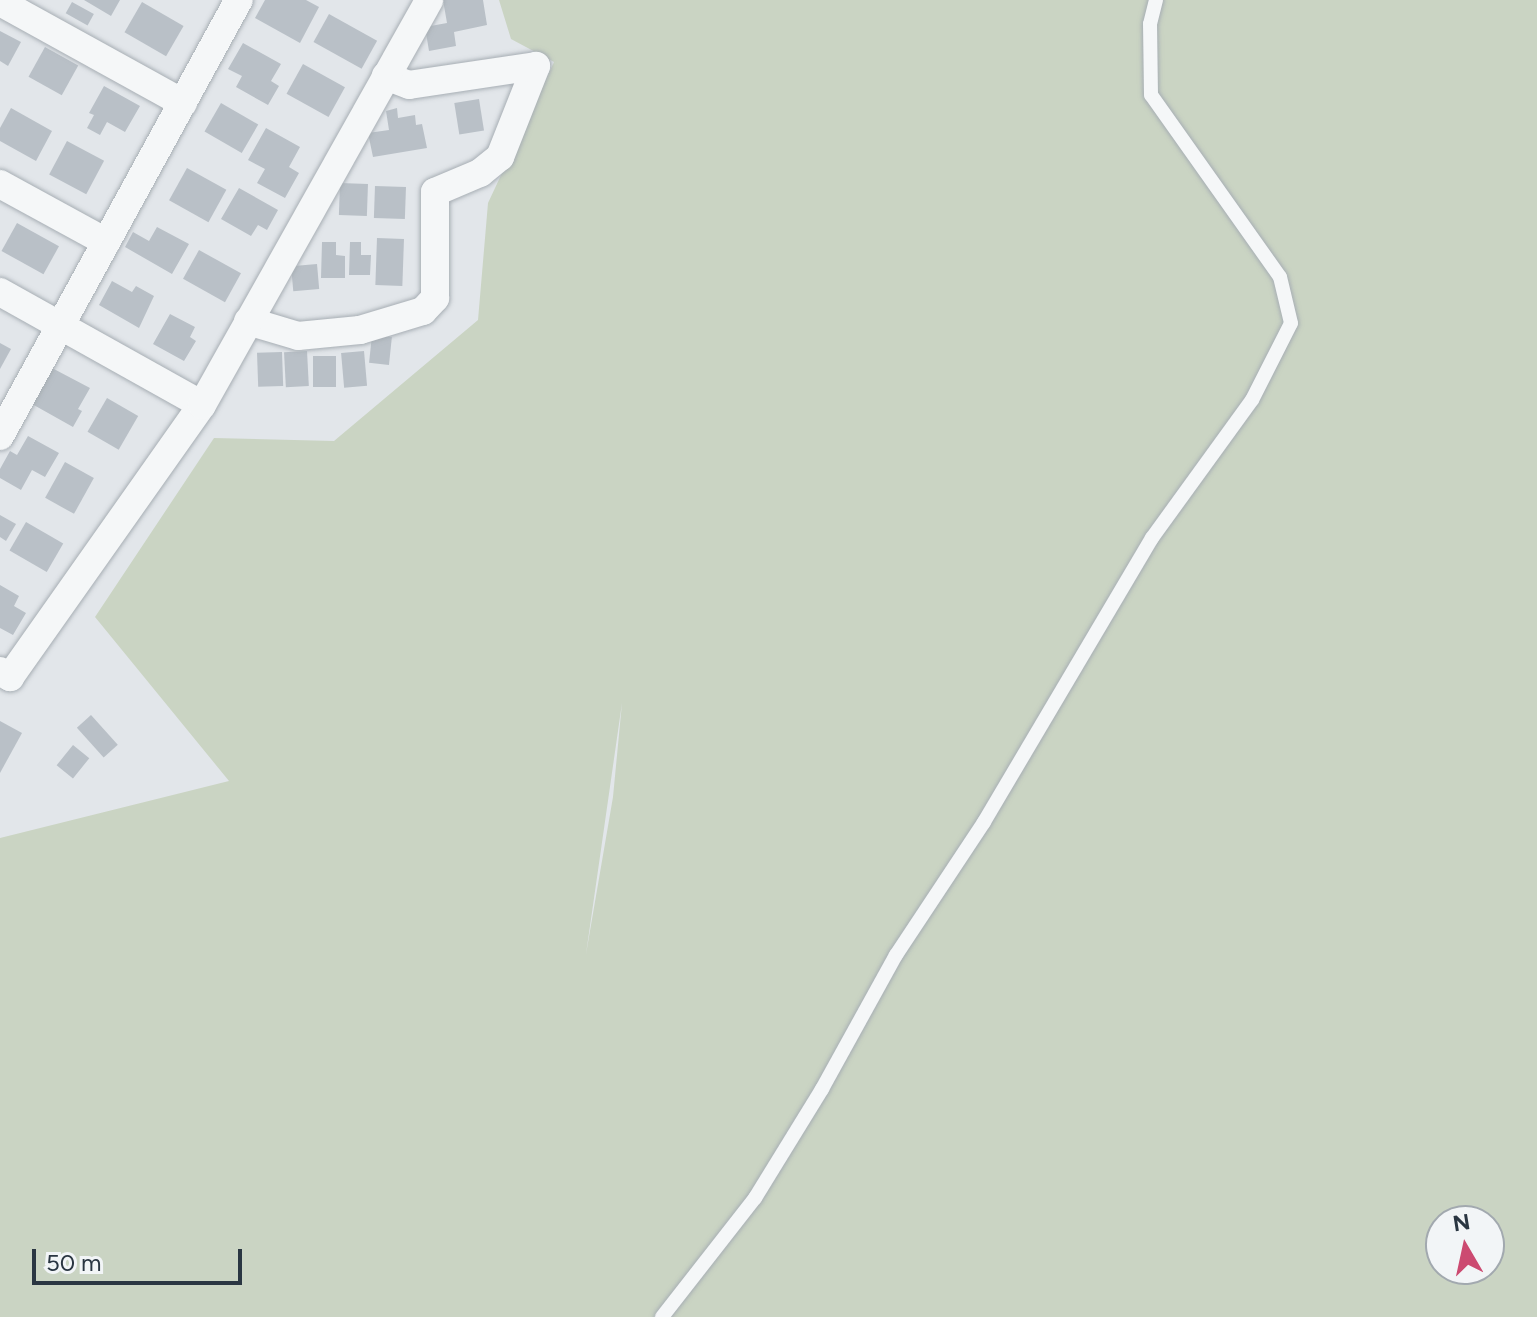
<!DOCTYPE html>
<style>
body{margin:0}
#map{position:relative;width:1537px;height:1317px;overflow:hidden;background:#e2e6ea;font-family:Figtree,sans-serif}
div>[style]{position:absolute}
.green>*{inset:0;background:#cad4c3}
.building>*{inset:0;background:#b9c0c7;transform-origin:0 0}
.roads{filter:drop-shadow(0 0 2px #a7aeb4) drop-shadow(0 0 2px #a7aeb4)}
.service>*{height:14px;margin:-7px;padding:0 7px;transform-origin:7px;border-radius:7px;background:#f5f7f8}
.minor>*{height:28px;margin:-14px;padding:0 14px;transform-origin:14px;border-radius:14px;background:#f5f7f8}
span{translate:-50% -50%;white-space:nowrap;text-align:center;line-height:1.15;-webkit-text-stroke:8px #f2f5f7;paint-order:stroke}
.north{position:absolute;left:1425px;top:1205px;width:80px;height:80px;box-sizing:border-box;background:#f2f5f7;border:2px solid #a2a9af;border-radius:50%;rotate:351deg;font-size:22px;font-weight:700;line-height:32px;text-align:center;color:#2a3642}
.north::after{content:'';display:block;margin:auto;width:28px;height:36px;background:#cc4a71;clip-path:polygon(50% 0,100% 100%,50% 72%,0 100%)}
.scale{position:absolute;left:32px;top:1249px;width:210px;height:36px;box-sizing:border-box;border:4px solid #2a3642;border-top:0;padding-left:10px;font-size:24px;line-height:28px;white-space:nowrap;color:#2a3642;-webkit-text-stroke:6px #f2f5f7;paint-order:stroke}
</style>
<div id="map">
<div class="green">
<i style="clip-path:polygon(evenodd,499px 0,1537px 0,1537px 1317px,0 1317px,0 838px,229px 781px,95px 617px,214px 438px,334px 441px,478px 320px,488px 203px,554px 62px,511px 39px,499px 0,622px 703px,613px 797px,586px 954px,622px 703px,499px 0,1441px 1221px,1489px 1221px,1489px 1269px,1441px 1269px,1441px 1221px)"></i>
</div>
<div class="building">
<i style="clip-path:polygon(84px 0,120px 0,111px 16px)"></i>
<i style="clip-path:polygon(265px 0,306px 0,319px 7px,300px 43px,255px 18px)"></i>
<i style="clip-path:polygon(443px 0,483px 0,487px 25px,454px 32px,456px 46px,429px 51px,425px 27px,447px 23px)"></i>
<i style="left:72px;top:2px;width:25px;height:13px;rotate:29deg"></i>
<i style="left:142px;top:2px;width:48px;height:35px;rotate:30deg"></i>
<i style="left:329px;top:14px;width:55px;height:32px;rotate:29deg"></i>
<i style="clip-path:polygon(0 31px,21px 42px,8px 66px,0 61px)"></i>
<i style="clip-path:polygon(243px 43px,281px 64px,271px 81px,279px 86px,268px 105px,236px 87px,242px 76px,228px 69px)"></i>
<i style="left:45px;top:47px;width:38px;height:34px;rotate:29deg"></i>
<i style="left:303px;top:64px;width:48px;height:34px;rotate:29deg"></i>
<i style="clip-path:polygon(104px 86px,140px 106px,125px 132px,107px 122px,100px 135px,87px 128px,94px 115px,89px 113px)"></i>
<i style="left:479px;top:99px;width:32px;height:25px;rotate:81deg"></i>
<i style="left:221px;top:103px;width:43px;height:33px;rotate:30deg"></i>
<i style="clip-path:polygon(11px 108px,52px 131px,36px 161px,0 141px,0 128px)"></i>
<i style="clip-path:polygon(397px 108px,398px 118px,415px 115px,416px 125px,422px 124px,427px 148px,373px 157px,368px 133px,389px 130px,386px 111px)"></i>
<i style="clip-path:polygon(266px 128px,300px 147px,289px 167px,299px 173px,285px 198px,257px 183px,265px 169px,248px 160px)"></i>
<i style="left:67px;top:141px;width:42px;height:38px;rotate:28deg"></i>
<i style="left:187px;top:168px;width:45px;height:37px;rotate:29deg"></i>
<i style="left:340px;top:183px;width:28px;height:32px;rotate:2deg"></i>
<i style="left:375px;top:186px;width:31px;height:32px;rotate:2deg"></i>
<i style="clip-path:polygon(239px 188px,278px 210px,267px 230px,258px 225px,251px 236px,221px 219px)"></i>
<i style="left:17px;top:223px;width:48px;height:32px;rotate:29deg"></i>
<i style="clip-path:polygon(157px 227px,189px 244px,172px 274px,125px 247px,133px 232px,149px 241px)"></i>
<i style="left:377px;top:238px;width:27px;height:47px;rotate:2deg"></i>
<i style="clip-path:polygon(322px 242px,336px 242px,336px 255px,345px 256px,345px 278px,321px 278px)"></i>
<i style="clip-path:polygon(350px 242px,361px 242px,361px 255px,371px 255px,370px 275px,349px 275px)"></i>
<i style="left:199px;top:250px;width:48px;height:33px;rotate:29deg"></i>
<i style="left:317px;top:264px;width:25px;height:26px;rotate:85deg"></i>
<i style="clip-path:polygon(112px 281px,132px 292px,136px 286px,154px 296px,139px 328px,99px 305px)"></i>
<i style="clip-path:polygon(170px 314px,195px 327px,190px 337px,196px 341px,184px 361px,153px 344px)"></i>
<i style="left:372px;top:335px;width:20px;height:28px;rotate:6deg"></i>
<i style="clip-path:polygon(0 343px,11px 349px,0 369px)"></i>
<i style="left:307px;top:351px;width:35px;height:23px;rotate:87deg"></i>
<i style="left:364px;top:351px;width:35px;height:23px;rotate:85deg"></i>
<i style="left:282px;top:352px;width:34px;height:25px;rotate:88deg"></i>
<i style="left:313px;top:356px;width:23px;height:31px"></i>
<i style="clip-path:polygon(52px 368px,90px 388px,78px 409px,82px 411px,73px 427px,32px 404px)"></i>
<i style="left:107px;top:398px;width:36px;height:39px;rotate:30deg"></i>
<i style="clip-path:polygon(28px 436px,59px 453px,45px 477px,32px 470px,21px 490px,0 478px,0 469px,10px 451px,17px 455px)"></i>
<i style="left:65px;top:462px;width:33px;height:41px;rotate:29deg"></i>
<i style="clip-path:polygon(0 515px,16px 524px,6px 541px,0 537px)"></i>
<i style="left:26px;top:522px;width:43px;height:33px;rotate:30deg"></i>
<i style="clip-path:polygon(0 585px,19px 596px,14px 606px,26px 613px,13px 635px,0 628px)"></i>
<i style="left:91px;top:715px;width:40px;height:19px;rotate:48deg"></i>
<i style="clip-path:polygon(0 721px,22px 733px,0 773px)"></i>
<i style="left:73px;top:745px;width:21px;height:26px;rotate:39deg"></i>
</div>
<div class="roads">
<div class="service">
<i style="left:662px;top:1317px;width:151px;rotate:-52deg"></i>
<i style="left:755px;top:1198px;width:128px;rotate:-58.4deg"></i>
<i style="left:822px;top:1089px;width:153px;rotate:-61.1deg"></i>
<i style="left:896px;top:955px;width:159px;rotate:-56.5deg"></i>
<i style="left:984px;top:822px;width:330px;rotate:-59.4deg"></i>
<i style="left:1152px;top:538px;width:170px;rotate:-54.1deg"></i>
<i style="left:1252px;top:400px;width:86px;rotate:-63.1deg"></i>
<i style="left:1291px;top:323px;width:47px;rotate:-103.4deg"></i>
<i style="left:1280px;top:277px;width:223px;rotate:-125.3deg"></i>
<i style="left:1151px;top:95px;width:71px;rotate:-90.8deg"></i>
<i style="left:1150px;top:24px;width:25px;rotate:-76deg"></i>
</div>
<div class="minor">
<i style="left:0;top:2px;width:209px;rotate:28.9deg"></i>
<i style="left:0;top:184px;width:121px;rotate:28.7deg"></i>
<i style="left:0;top:292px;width:231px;rotate:29.2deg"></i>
<i style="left:248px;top:321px;width:52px;rotate:16.7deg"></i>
<i style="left:298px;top:336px;width:62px;rotate:-5.5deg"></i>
<i style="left:360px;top:330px;width:66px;rotate:-16.8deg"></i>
<i style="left:423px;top:311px;width:18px;rotate:-47deg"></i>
<i style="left:435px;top:298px;width:106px;rotate:-90deg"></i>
<i style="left:435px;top:192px;width:49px;rotate:-22.9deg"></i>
<i style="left:480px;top:173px;width:26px;rotate:-39deg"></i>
<i style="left:500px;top:157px;width:98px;rotate:-68.4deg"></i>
<i style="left:536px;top:66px;width:128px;rotate:171.5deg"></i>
<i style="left:409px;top:85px;width:25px;rotate:-159deg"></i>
<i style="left:0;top:436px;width:497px;rotate:-61.3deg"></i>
<i style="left:0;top:671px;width:12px;rotate:31deg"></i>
<i style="left:10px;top:677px;width:333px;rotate:-54.8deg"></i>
<i style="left:202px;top:405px;width:464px;rotate:-60.7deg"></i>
</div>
</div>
<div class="north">N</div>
<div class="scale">50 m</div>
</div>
